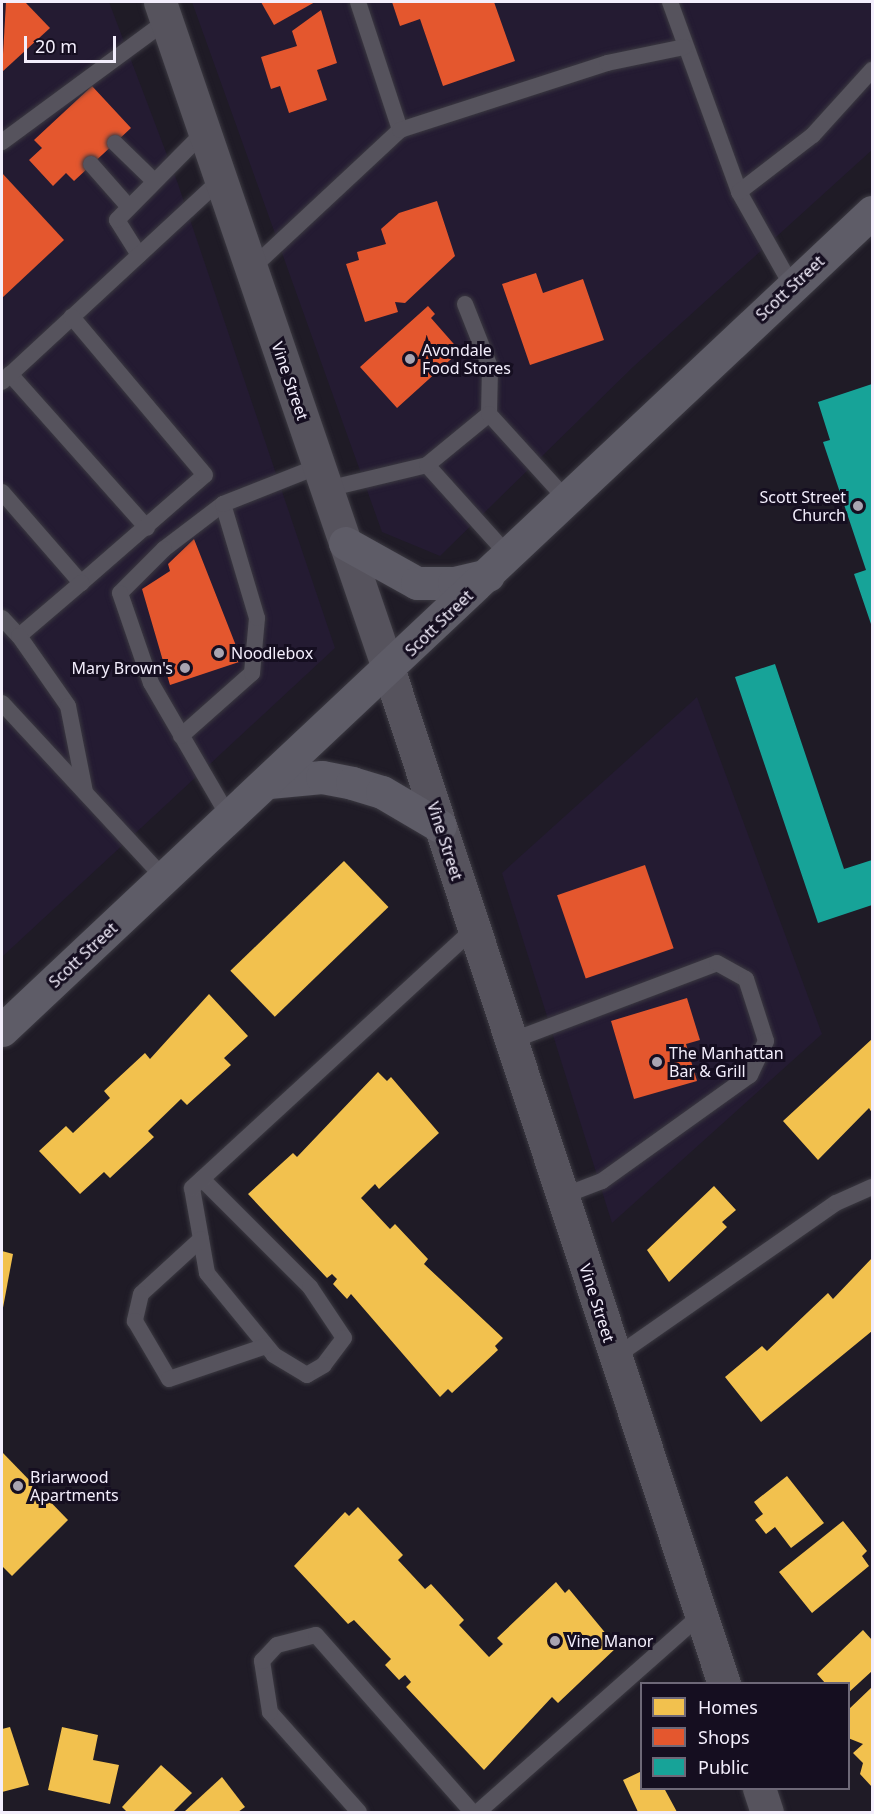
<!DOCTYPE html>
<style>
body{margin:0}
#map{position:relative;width:874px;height:1814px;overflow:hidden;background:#1f1b26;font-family:"Noto Sans",sans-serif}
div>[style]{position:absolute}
.built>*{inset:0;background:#241b32}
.homes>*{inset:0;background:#f2c14e;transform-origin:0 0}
.shops>*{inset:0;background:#e4572e;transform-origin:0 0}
.public>*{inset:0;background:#17a398}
.roads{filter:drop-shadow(0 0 2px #3b3941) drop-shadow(0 0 2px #3b3941)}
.service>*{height:16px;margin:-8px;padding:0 8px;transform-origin:8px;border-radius:8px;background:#56535d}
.tertiary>*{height:33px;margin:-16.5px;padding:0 16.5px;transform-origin:16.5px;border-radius:16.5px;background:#56535d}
.secondary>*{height:33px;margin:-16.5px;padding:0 16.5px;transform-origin:16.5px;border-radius:16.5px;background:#5e5c67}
.dots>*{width:16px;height:16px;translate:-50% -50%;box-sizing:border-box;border:3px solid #150e20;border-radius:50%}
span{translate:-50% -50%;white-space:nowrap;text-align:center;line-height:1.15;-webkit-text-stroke:6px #150e20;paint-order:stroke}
.street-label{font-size:16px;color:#f3eefc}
.poi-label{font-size:16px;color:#f3eefc}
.left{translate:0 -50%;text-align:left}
.right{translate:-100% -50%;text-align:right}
.frame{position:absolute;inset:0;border:3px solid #f3eefc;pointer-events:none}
.legend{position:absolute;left:640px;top:1682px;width:210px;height:108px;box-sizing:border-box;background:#150e20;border:2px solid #6e6878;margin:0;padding:8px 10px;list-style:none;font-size:18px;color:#f3eefc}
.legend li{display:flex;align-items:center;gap:12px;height:30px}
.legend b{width:30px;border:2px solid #6e6878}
.scale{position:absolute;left:24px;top:36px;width:92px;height:27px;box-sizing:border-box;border:3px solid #f3eefc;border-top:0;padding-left:8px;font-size:18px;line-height:21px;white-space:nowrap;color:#f3eefc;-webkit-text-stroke:4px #150e20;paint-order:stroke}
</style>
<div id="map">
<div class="built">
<i style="clip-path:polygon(2px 2px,109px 2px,178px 184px,335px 648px,2px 957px)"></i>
<i style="clip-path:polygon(192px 2px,872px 2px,872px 150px,633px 367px,440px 556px,382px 532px)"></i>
<i style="clip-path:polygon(697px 697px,822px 1034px,612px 1223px,502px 873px)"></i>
</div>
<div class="homes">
<i style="left:344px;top:861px;width:64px;height:158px;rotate:46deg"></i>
<i style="clip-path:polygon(209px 994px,248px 1036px,224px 1058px,231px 1065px,187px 1105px,181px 1099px,148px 1131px,154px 1137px,110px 1178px,104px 1172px,80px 1194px,39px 1151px,66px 1126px,73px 1133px,110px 1098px,104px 1091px,145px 1053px,150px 1059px)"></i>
<i style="clip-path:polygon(872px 1039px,872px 1113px,869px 1108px,818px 1160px,783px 1121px)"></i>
<i style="clip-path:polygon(378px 1072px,387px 1081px,391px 1077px,439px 1133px,379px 1189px,375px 1184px,361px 1198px,390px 1229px,395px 1224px,428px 1259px,424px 1264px,503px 1338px,495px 1346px,498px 1350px,452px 1393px,448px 1389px,440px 1397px,351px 1294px,347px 1299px,333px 1284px,337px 1279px,332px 1274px,327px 1278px,248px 1194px,293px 1153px,297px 1157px)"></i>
<i style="clip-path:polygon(714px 1186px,736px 1210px,722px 1222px,727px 1227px,669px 1282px,647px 1250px)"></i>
<i style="clip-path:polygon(2px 1251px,13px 1254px,2px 1313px)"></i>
<i style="clip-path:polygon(872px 1258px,872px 1331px,761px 1422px,725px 1377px,762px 1346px,767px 1351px,828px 1293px,833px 1299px)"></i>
<i style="clip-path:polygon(2px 1452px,68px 1520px,12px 1576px,2px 1566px)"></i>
<i style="clip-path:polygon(787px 1476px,824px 1523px,791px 1548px,775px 1527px,766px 1534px,755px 1520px,763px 1514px,754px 1502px)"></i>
<i style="clip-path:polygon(358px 1507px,403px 1555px,398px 1560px,425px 1589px,431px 1584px,464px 1620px,459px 1625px,489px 1657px,503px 1644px,497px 1638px,556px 1582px,565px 1593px,569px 1589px,617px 1647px,558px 1703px,552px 1697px,484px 1770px,406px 1687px,411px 1682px,405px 1675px,399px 1680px,385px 1665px,391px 1659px,354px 1620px,348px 1624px,294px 1566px,345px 1512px,349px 1516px)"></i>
<i style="clip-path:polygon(843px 1521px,867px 1551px,862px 1556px,869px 1566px,812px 1613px,779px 1572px)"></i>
<i style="clip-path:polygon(863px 1630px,872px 1640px,872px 1671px,848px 1693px,848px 1684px,826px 1684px,817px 1674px)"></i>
<i style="clip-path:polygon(872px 1687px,872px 1787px,860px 1774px,863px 1763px,853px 1753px,863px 1744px,848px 1738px,848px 1710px)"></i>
<i style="clip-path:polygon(10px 1727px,29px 1785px,2px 1792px,2px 1729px)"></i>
<i style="clip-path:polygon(62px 1727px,98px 1735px,93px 1760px,119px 1765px,110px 1804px,48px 1790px)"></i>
<i style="clip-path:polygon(161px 1765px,192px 1793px,173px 1812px,127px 1812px,122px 1807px)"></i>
<i style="clip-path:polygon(642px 1771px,642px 1788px,664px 1788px,677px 1812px,638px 1812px,623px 1780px)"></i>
<i style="clip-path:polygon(222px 1777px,245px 1807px,238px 1812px,184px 1812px)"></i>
</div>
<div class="shops">
<i style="clip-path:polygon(6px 2px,25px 2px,50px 28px,2px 72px)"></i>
<i style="clip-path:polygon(261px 2px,315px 2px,274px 25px)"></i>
<i style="clip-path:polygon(392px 2px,494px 2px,515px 61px,443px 86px,420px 19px,400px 26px)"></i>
<i style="clip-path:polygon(321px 10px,337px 63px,317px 70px,327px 100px,289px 113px,280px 86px,271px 89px,261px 57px,297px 46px,292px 31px)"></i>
<i style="clip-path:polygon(92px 86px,131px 128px,74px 181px,66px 173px,53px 186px,29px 160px,42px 148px,34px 140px)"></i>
<i style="clip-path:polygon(2px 173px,64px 240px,2px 298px)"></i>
<i style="clip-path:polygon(437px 201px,455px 256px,405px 303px,395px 302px,398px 312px,365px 322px,346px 264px,359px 260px,357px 252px,386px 244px,381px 229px,399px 213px)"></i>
<i style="clip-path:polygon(536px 273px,543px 293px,583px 279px,604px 340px,530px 365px,502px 284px)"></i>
<i style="clip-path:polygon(428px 306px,435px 314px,431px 318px,460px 351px,397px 408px,360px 367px)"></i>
<i style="clip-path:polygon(194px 539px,242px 661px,170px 685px,142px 589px,170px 571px,168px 564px)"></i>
<i style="left:645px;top:865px;width:88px;height:93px;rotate:71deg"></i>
<i style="clip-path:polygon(687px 998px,700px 1040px,686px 1044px,697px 1081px,634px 1099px,611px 1021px)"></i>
</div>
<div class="public">
<i style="clip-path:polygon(872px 384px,872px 627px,854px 574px,866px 570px,823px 442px,830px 440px,818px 402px)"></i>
<i style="clip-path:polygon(775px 664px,844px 869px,872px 860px,872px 905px,818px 923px,735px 677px)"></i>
</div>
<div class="roads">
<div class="service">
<i style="left:358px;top:2px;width:135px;rotate:71.8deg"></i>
<i style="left:670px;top:2px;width:202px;rotate:70deg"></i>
<i style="left:739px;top:192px;width:108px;rotate:60.6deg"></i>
<i style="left:2px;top:142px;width:204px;rotate:-36.4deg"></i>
<i style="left:115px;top:143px;width:53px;rotate:44.2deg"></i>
<i style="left:91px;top:164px;width:55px;rotate:48.7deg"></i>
<i style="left:739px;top:192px;width:93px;rotate:-37.6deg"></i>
<i style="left:813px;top:135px;width:88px;rotate:-47.8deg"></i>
<i style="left:139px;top:255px;width:41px;rotate:-122.2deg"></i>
<i style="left:117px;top:220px;width:125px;rotate:-45.3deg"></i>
<i style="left:251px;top:269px;width:204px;rotate:-43deg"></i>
<i style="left:400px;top:130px;width:218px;rotate:-17.9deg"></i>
<i style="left:607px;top:63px;width:79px;rotate:-11.7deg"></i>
<i style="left:465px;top:304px;width:68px;rotate:68.4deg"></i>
<i style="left:490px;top:367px;width:47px;rotate:91.2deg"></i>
<i style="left:10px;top:374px;width:206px;rotate:48.3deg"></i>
<i style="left:2px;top:382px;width:299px;rotate:-42.8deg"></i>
<i style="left:327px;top:489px;width:103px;rotate:-13.5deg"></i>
<i style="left:2px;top:492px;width:121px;rotate:49deg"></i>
<i style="left:81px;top:583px;width:164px;rotate:-41.1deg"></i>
<i style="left:205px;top:475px;width:207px;rotate:-130.1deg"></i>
<i style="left:223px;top:504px;width:74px;rotate:142.7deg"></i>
<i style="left:164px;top:549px;width:62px;rotate:135deg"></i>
<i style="left:120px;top:593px;width:95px;rotate:71deg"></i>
<i style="left:151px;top:683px;width:157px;rotate:59.8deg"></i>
<i style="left:508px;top:555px;width:121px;rotate:-132deg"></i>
<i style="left:427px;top:465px;width:80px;rotate:-39.4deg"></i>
<i style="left:489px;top:414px;width:115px;rotate:47.8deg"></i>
<i style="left:2px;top:618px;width:25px;rotate:47deg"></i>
<i style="left:19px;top:636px;width:82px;rotate:-40.5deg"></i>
<i style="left:19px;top:636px;width:85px;rotate:55deg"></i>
<i style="left:68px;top:706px;width:88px;rotate:78.8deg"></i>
<i style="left:2px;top:703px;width:240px;rotate:47.2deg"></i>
<i style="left:181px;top:736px;width:95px;rotate:-41.6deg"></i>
<i style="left:252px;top:673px;width:55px;rotate:-84.8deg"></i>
<i style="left:257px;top:618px;width:119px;rotate:-106.6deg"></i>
<i style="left:223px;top:504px;width:103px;rotate:-21.6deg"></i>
<i style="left:511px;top:1041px;width:220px;rotate:-20.7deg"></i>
<i style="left:717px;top:963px;width:33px;rotate:29deg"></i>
<i style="left:746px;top:979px;width:65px;rotate:72.1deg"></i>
<i style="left:766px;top:1041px;width:38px;rotate:115deg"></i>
<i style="left:750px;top:1075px;width:182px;rotate:144.4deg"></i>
<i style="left:602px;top:1181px;width:42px;rotate:159deg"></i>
<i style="left:202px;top:1179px;width:153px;rotate:45deg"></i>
<i style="left:310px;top:1287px;width:61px;rotate:56.3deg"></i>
<i style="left:344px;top:1338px;width:34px;rotate:127deg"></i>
<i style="left:324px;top:1365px;width:20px;rotate:150deg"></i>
<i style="left:307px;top:1375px;width:39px;rotate:-149deg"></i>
<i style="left:274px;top:1355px;width:106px;rotate:-129.3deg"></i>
<i style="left:207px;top:1273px;width:86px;rotate:-100deg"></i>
<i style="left:192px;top:1188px;width:383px;rotate:-42.6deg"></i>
<i style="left:201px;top:1239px;width:81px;rotate:137.5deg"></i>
<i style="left:141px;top:1294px;width:28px;rotate:103deg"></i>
<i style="left:135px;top:1321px;width:67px;rotate:59.6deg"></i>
<i style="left:169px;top:1379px;width:102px;rotate:-18.8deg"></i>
<i style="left:615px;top:1357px;width:269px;rotate:-34.9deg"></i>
<i style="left:836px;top:1203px;width:39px;rotate:-24deg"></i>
<i style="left:359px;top:1812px;width:134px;rotate:-131.7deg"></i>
<i style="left:270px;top:1712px;width:52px;rotate:-98.9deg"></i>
<i style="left:262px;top:1661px;width:22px;rotate:-47deg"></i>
<i style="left:277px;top:1645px;width:40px;rotate:-14.4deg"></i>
<i style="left:316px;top:1635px;width:236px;rotate:48.6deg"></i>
<i style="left:478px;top:1812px;width:298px;rotate:-41.5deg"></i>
</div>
<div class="tertiary">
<i style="left:160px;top:2px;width:707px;rotate:71.1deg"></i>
<i style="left:389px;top:671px;width:1067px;rotate:71.7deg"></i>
<i style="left:759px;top:1788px;width:25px;rotate:72deg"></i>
</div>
<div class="secondary">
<i style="left:345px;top:543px;width:82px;rotate:29.1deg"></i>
<i style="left:417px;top:583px;width:37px"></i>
<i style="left:454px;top:583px;width:35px;rotate:-13deg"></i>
<i style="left:269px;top:782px;width:53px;rotate:-5.4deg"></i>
<i style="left:322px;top:777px;width:31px;rotate:11deg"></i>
<i style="left:352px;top:783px;width:31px;rotate:17deg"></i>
<i style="left:382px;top:792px;width:67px;rotate:30.4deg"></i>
<i style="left:2px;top:1030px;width:1194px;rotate:-43.24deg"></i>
</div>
</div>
<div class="dots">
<i style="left:410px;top:359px;background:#a9a4b1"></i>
<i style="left:858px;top:506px;background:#a9a4b1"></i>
<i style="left:219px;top:653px;background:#a9a4b1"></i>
<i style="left:185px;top:668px;background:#a9a4b1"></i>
<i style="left:657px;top:1062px;background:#a9a4b1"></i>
<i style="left:18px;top:1486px;background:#a9a4b1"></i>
<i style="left:555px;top:1641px;background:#a9a4b1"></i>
</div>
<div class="street-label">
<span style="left:790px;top:288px;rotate:-43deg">Scott Street</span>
<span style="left:290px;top:381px;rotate:71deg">Vine Street</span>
<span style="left:439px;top:623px;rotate:-44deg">Scott Street</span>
<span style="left:445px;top:841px;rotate:72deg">Vine Street</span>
<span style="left:83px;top:955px;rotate:-43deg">Scott Street</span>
<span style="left:597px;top:1303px;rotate:72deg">Vine Street</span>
</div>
<div class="poi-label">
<span class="left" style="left:422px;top:359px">Avondale<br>Food Stores</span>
<span class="right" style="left:846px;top:506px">Scott Street<br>Church</span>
<span class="left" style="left:231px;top:653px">Noodlebox</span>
<span class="right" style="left:173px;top:668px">Mary Brown's</span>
<span class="left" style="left:669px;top:1062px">The Manhattan<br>Bar &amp; Grill</span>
<span class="left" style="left:30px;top:1486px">Briarwood<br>Apartments</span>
<span class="left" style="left:567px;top:1641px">Vine Manor</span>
</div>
<div class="frame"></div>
<ul class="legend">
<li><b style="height:16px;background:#f2c14e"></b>Homes</li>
<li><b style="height:16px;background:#e4572e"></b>Shops</li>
<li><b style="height:16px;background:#17a398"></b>Public</li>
</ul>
<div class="scale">20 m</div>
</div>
